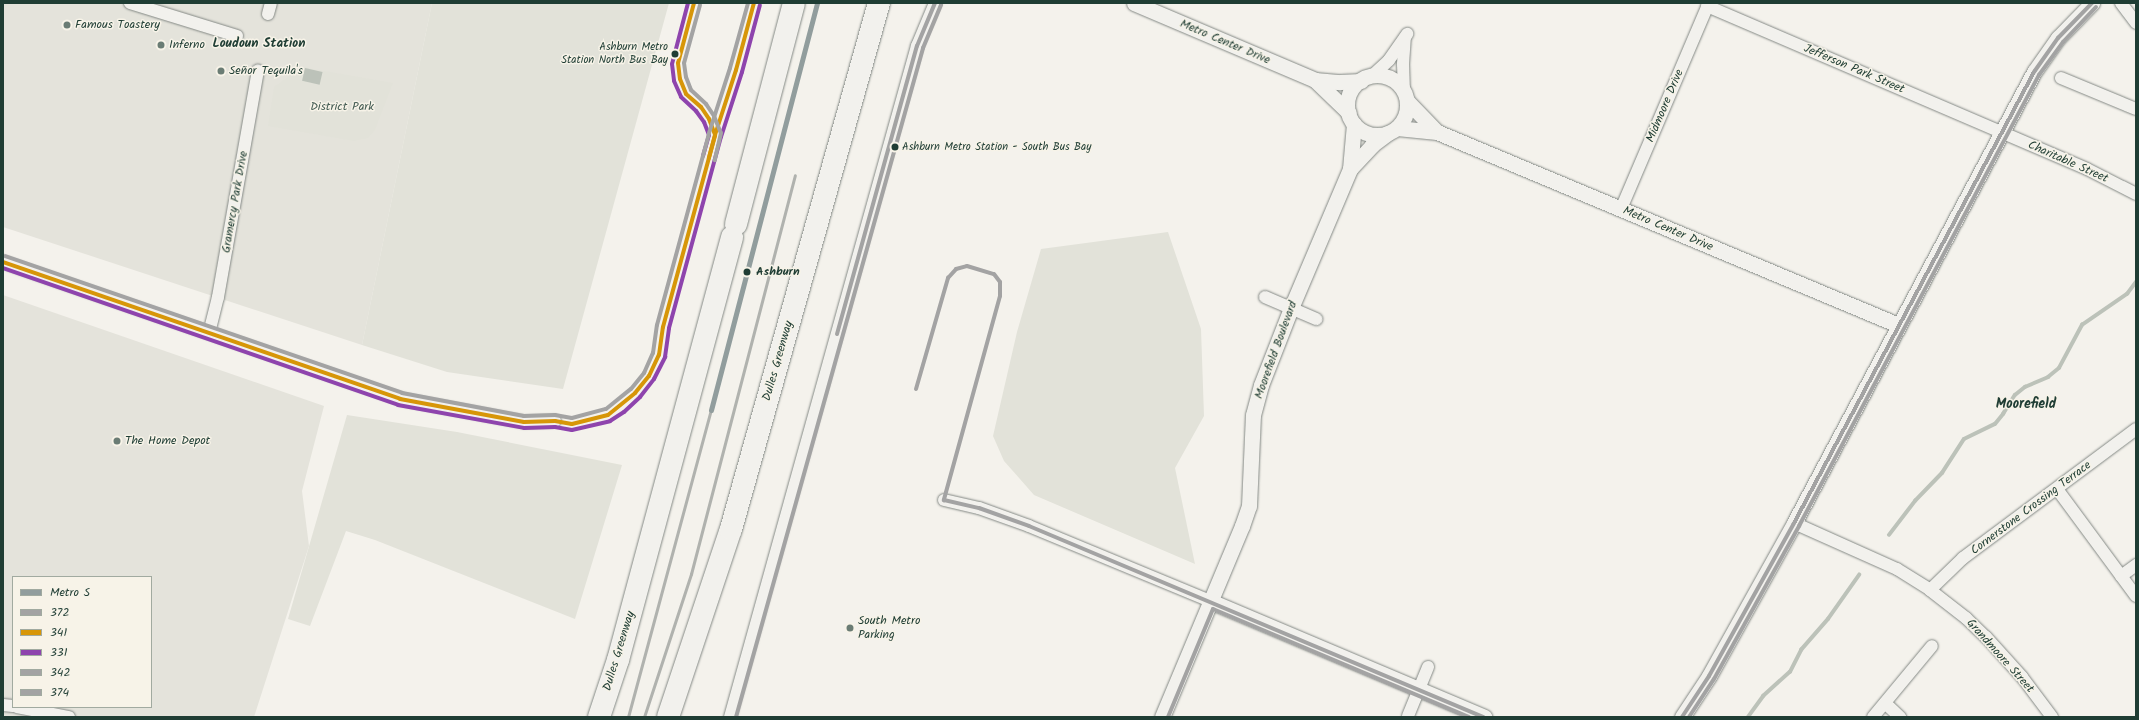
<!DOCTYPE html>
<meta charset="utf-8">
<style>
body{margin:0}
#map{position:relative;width:2139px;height:720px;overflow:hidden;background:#f4f2ec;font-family:Kalam,sans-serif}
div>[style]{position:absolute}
.built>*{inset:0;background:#e4e3db}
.green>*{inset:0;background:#e2e2d9}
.water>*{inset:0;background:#bcc2b9;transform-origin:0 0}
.stream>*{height:3.5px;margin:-1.75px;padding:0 1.75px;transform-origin:1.75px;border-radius:1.75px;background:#bcc2b9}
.roads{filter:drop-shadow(0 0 1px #848985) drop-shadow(0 0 1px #848985)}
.minor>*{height:12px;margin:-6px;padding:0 6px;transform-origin:6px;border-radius:6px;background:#f2f1ed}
.tertiary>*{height:15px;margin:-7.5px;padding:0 7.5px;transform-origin:7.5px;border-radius:7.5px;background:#f2f1ed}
.tertiary>.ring{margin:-7.5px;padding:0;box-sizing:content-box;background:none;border:15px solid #f2f1ed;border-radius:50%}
.motorway>*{height:22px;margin:-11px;padding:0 11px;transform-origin:11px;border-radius:11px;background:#f2f1ed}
.rail>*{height:3px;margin:-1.5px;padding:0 1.5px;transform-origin:1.5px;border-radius:1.5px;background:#b0b2ae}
.bus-1>*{height:4px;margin:-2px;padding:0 2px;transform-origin:2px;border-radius:2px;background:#a3a3a3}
.bus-2>*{height:4px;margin:-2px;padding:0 2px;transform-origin:2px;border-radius:2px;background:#d79608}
.bus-3>*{height:4px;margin:-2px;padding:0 2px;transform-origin:2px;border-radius:2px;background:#8e44ad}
.bus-4>*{height:4px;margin:-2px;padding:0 2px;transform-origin:2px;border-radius:2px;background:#a3a3a3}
.bus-5>*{height:4px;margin:-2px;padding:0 2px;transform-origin:2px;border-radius:2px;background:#a3a3a3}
.metro-1>*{height:5px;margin:-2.5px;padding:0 2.5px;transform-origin:2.5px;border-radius:2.5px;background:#919d9d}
.dots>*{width:11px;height:11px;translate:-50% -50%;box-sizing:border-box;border:2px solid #f7f3e8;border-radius:50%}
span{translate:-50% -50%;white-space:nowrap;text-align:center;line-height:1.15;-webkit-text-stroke:3px #f7f3e8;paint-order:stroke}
.bus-label{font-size:11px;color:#1f3d34}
.right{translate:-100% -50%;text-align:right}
.left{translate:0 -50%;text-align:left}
.poi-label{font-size:12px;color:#1f3d34}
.street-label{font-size:12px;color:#1f3d34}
.park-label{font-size:12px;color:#435b52}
.stop-label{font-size:12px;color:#1f3d34;font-weight:700}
.neighbourhood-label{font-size:13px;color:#1f3d34;font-weight:700}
.quarter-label{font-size:14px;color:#1f3d34;font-weight:700}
.frame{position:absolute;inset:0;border:4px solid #1f3d34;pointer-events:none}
.legend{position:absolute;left:12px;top:576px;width:140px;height:132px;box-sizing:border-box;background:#f7f3e8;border:1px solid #a1aaa0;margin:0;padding:5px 7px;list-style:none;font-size:12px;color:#1f3d34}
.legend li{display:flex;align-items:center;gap:8px;height:20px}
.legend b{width:20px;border:1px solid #a1aaa0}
</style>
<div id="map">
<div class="built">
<i style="clip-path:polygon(3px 3px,432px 3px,362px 345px,3px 227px)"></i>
<i style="clip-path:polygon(evenodd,3px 295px,324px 406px,302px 491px,309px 546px,254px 717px,3px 717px,3px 295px,13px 577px,151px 577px,151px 707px,13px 707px,13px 577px)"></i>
</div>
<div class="green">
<i style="clip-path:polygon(432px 3px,669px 3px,563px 389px,447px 372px,362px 345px)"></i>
<i style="clip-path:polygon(302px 67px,393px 83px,375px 130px,368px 138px,354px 141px,268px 126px,274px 87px)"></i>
<i style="clip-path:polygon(1168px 232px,1201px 329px,1204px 416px,1175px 468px,1195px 564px,1034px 495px,1004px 461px,993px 436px,1017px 332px,1041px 249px)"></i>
<i style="clip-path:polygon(347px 415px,457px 432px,622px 465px,575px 619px,375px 540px,346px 531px,310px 626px,288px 619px)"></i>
</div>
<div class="water">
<i style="left:305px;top:68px;width:18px;height:13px;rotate:13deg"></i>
</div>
<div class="stream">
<i style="left:1889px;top:535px;width:43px;rotate:-52.6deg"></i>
<i style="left:1915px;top:501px;width:39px;rotate:-46deg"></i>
<i style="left:1942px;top:473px;width:40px;rotate:-57.1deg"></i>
<i style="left:1964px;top:439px;width:34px;rotate:-26deg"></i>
<i style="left:1995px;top:424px;width:13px;rotate:-51deg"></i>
<i style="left:2003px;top:414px;width:22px;rotate:-58deg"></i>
<i style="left:2015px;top:395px;width:13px;rotate:-39deg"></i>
<i style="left:2025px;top:387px;width:25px;rotate:-23deg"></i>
<i style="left:2048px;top:377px;width:14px;rotate:-39deg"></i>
<i style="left:2059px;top:368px;width:49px;rotate:-61.9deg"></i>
<i style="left:2082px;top:325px;width:55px;rotate:-34.6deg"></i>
<i style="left:2127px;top:294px;width:15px;rotate:-53deg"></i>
<i style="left:1748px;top:717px;width:26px;rotate:-54deg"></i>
<i style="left:1763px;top:696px;width:36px;rotate:-42deg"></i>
<i style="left:1790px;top:672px;width:25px;rotate:-63deg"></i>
<i style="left:1801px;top:650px;width:41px;rotate:-48.9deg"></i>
<i style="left:1828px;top:619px;width:54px;rotate:-54.8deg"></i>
</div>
<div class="roads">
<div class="minor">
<i style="left:130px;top:3px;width:112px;rotate:17.1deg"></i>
<i style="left:2121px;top:3px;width:25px;rotate:53deg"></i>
<i style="left:1707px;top:6px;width:413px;rotate:23.2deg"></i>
<i style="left:2087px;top:169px;width:55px;rotate:27deg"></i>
<i style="left:268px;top:14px;width:11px;rotate:-75deg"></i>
<i style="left:1372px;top:76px;width:23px;rotate:-43deg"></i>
<i style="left:1389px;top:60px;width:32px;rotate:-55deg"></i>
<i style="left:2061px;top:78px;width:81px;rotate:22.5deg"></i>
<i style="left:1404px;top:92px;width:28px;rotate:-92deg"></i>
<i style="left:1403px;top:64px;width:26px;rotate:-86deg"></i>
<i style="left:1621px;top:209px;width:224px;rotate:-66.9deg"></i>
<i style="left:3px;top:262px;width:420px;rotate:19deg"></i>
<i style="left:400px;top:399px;width:126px;rotate:10.5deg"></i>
<i style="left:524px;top:422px;width:31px;rotate:-2deg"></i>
<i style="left:1265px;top:297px;width:56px;rotate:23.3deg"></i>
<i style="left:209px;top:333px;width:37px;rotate:-76deg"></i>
<i style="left:218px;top:297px;width:230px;rotate:-80deg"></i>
<i style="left:2057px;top:489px;width:133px;rotate:53.6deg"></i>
<i style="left:944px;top:500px;width:36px;rotate:13deg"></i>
<i style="left:979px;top:508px;width:53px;rotate:19.8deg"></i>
<i style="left:1029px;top:526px;width:196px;rotate:22.5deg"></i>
<i style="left:1794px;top:523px;width:113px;rotate:24.1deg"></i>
<i style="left:1897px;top:569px;width:39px;rotate:32deg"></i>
<i style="left:1930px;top:590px;width:46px;rotate:37.9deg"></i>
<i style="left:1966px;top:618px;width:28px;rotate:44deg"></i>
<i style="left:1986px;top:637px;width:54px;rotate:48deg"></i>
<i style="left:2022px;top:677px;width:50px;rotate:53.1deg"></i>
<i style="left:2121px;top:576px;width:19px;rotate:-36deg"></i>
<i style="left:1930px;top:590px;width:46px;rotate:-44.1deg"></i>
<i style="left:1963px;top:558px;width:216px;rotate:-36.7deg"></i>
<i style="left:1885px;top:703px;width:21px;rotate:43deg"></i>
<i style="left:3px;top:705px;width:10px;rotate:6deg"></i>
<i style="left:17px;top:707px;width:53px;rotate:10.9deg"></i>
<i style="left:1408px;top:716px;width:53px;rotate:-67.8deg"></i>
<i style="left:730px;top:717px;width:697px;rotate:-74.43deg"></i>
<i style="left:917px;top:46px;width:47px;rotate:-67.3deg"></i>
<i style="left:1873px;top:717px;width:92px;rotate:-50.3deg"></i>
</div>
<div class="tertiary">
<i style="left:1134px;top:3px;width:197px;rotate:23deg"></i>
<i style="left:1315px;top:80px;width:25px;rotate:5deg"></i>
<i style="left:1340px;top:82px;width:21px;rotate:-3deg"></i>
<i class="ring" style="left:1347px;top:75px;width:45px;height:45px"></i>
<i style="left:1315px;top:80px;width:47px;rotate:44.1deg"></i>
<i style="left:1407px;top:101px;width:43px;rotate:45.9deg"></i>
<i style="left:1397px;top:128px;width:40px;rotate:5.7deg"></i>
<i style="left:1437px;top:132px;width:500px;rotate:22.7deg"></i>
<i style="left:1350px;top:169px;width:33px;rotate:-47deg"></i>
<i style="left:1372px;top:145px;width:20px;rotate:-37deg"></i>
<i style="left:1210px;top:601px;width:298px;rotate:22.9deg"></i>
<i style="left:1162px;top:717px;width:207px;rotate:-67.3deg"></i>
<i style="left:1242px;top:526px;width:21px;rotate:-71deg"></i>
<i style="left:1249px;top:506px;width:91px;rotate:-87.5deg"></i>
<i style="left:1253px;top:415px;width:31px;rotate:-75deg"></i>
<i style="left:1261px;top:385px;width:83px;rotate:-68.7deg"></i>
<i style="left:1291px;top:308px;width:151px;rotate:-67deg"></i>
<i style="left:1350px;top:169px;width:45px;rotate:-84.9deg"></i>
<i style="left:1682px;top:717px;width:49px;rotate:-56.6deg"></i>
<i style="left:1709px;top:676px;width:175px;rotate:-60.9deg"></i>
<i style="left:1794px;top:523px;width:511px;rotate:-61.98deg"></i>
<i style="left:2034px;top:72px;width:42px;rotate:-54.8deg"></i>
<i style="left:2058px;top:38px;width:49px;rotate:-45.8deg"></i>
</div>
<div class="motorway">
<i style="left:736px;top:224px;width:228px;rotate:-75.3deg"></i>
<i style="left:599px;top:717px;width:60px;rotate:-71.6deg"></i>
<i style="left:618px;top:660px;width:438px;rotate:-74.9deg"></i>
<i style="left:668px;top:717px;width:198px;rotate:-71.5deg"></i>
<i style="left:731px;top:529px;width:546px;rotate:-74.29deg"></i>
</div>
</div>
<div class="rail">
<i style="left:628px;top:717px;width:318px;rotate:-74.9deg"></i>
<i style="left:644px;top:717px;width:151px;rotate:-71.8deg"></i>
<i style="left:691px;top:574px;width:412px;rotate:-75.4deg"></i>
</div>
<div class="bus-1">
<i style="left:837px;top:334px;width:299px;rotate:-74.5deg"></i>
<i style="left:917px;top:46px;width:47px;rotate:-67.3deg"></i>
<i style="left:916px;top:389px;width:116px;rotate:-73.9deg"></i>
<i style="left:948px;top:278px;width:12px;rotate:-48deg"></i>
<i style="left:956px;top:269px;width:11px;rotate:-15deg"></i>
<i style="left:967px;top:266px;width:28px;rotate:17deg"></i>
<i style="left:994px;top:274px;width:10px;rotate:53deg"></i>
<i style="left:1000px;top:282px;width:14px;rotate:90deg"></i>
<i style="left:1000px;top:296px;width:212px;rotate:105.4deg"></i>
<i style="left:944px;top:500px;width:36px;rotate:13deg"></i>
<i style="left:979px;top:508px;width:53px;rotate:19.8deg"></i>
<i style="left:1029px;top:526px;width:493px;rotate:22.8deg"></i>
<i style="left:1682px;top:717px;width:49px;rotate:-56.6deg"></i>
<i style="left:1709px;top:676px;width:175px;rotate:-60.9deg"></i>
<i style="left:1794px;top:523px;width:511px;rotate:-61.98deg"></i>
<i style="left:2034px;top:72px;width:42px;rotate:-54.8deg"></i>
<i style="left:2058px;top:38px;width:49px;rotate:-45.8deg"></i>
</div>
<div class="bus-2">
<i style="left:694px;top:3px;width:62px;rotate:104.9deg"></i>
<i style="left:678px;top:63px;width:16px;rotate:83deg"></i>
<i style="left:680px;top:79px;width:16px;rotate:68deg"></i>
<i style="left:686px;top:94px;width:20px;rotate:41deg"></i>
<i style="left:701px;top:107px;width:14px;rotate:56deg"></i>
<i style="left:709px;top:119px;width:17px;rotate:69deg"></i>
<i style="left:715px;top:135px;width:24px;rotate:105deg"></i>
<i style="left:3px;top:262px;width:420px;rotate:19deg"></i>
<i style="left:400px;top:399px;width:126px;rotate:10.5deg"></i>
<i style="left:524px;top:422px;width:31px;rotate:-2deg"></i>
<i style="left:555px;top:421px;width:17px;rotate:10deg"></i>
<i style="left:572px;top:424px;width:37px;rotate:-14deg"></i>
<i style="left:608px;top:415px;width:35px;rotate:-39deg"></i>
<i style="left:635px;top:393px;width:22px;rotate:-51deg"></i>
<i style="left:649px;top:376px;width:23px;rotate:-65deg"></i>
<i style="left:659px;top:355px;width:28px;rotate:-82deg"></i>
<i style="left:663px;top:327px;width:199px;rotate:-74.8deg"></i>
<i style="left:715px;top:135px;width:68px;rotate:-72.1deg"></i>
<i style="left:736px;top:70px;width:69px;rotate:-75deg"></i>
</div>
<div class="bus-3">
<i style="left:688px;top:3px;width:63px;rotate:104.7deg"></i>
<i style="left:672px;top:64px;width:17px;rotate:83deg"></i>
<i style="left:674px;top:81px;width:17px;rotate:66deg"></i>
<i style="left:681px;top:97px;width:21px;rotate:43deg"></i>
<i style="left:696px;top:111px;width:14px;rotate:54deg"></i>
<i style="left:704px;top:122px;width:14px;rotate:69deg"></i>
<i style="left:709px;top:135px;width:22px;rotate:106deg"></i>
<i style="left:3px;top:268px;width:418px;rotate:19.1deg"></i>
<i style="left:398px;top:405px;width:128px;rotate:10.3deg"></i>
<i style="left:524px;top:428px;width:31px;rotate:-2deg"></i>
<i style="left:555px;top:427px;width:17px;rotate:10deg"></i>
<i style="left:572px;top:430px;width:39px;rotate:-13deg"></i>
<i style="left:610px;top:421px;width:17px;rotate:-33deg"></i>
<i style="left:624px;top:412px;width:22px;rotate:-43deg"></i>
<i style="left:640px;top:397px;width:23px;rotate:-52deg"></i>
<i style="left:654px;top:379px;width:25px;rotate:-63deg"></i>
<i style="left:665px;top:357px;width:29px;rotate:-82deg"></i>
<i style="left:669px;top:328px;width:198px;rotate:-74.8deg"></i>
<i style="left:721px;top:137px;width:68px;rotate:-72.1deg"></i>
<i style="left:742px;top:72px;width:69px;rotate:-75deg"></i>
</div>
<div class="bus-4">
<i style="left:700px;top:5px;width:60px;rotate:105.4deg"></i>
<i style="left:684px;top:63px;width:14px;rotate:82deg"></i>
<i style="left:686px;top:77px;width:14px;rotate:69deg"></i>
<i style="left:691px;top:90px;width:21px;rotate:43deg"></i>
<i style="left:706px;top:104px;width:14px;rotate:56deg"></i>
<i style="left:714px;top:116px;width:18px;rotate:68deg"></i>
<i style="left:721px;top:133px;width:28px;rotate:103deg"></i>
<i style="left:5px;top:256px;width:420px;rotate:19deg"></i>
<i style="left:402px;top:393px;width:124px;rotate:10.7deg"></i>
<i style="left:524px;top:416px;width:31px;rotate:-2deg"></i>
<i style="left:555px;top:415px;width:17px;rotate:10deg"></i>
<i style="left:572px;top:418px;width:35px;rotate:-15deg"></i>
<i style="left:606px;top:409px;width:32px;rotate:-39deg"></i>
<i style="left:631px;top:389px;width:21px;rotate:-51deg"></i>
<i style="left:644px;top:373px;width:22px;rotate:-66deg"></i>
<i style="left:653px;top:353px;width:28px;rotate:-82deg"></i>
<i style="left:657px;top:325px;width:199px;rotate:-74.8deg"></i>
<i style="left:709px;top:133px;width:68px;rotate:-72.1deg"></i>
<i style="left:730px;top:68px;width:67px;rotate:-74.5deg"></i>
</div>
<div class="bus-5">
<i style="left:736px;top:717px;width:695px;rotate:-74.38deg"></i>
<i style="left:923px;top:48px;width:47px;rotate:-67.3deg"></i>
<i style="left:1168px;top:717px;width:117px;rotate:-67.4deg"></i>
<i style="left:1213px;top:609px;width:278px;rotate:22.9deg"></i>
<i style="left:1689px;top:717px;width:45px;rotate:-56.7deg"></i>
<i style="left:1714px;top:679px;width:175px;rotate:-60.9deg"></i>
<i style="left:1799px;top:526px;width:511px;rotate:-61.98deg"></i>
<i style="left:2039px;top:75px;width:41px;rotate:-54deg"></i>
<i style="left:2063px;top:42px;width:48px;rotate:-46.7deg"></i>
</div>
<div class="metro-1">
<i style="left:711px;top:410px;width:421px;rotate:-75.4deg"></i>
</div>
<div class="dots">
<i style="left:67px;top:25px;background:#6a7c74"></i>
<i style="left:161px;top:45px;background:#6a7c74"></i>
<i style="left:675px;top:54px;background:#1f3d34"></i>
<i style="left:221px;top:71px;background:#6a7c74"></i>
<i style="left:895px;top:147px;background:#1f3d34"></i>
<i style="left:747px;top:272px;background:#1f3d34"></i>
<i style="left:117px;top:441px;background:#6a7c74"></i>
<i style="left:850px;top:628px;background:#6a7c74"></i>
</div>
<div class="bus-label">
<span class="right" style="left:668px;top:54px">Ashburn Metro<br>Station North Bus Bay</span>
<span class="left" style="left:902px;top:147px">Ashburn Metro Station - South Bus Bay</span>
</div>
<div class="poi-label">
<span class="left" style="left:75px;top:25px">Famous Toastery</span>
<span class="left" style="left:169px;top:45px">Inferno</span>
<span class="left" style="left:229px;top:71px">Señor Tequila's</span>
<span class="left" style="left:125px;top:441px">The Home Depot</span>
<span class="left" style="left:858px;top:628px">South Metro<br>Parking</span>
</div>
<div class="street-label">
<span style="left:1225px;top:42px;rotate:23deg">Metro Center Drive</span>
<span style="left:1854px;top:69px;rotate:23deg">Jefferson Park Street</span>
<span style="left:1665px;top:106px;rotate:-67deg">Midmoore Drive</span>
<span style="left:2068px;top:162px;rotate:24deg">Charitable Street</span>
<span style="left:235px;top:202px;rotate:-80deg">Gramercy Park Drive</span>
<span style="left:1668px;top:229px;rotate:23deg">Metro Center Drive</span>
<span style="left:1276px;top:350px;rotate:-70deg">Moorefield Boulevard</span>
<span style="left:778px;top:361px;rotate:-74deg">Dulles Greenway</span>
<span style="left:2031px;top:508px;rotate:-37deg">Cornerstone Crossing Terrace</span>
<span style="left:619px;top:651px;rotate:-73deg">Dulles Greenway</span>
<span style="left:2000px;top:656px;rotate:48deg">Grandmoore Street</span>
</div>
<div class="park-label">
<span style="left:342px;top:107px">District Park</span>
</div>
<div class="stop-label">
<span class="left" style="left:756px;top:272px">Ashburn</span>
</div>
<div class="neighbourhood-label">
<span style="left:259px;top:44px">Loudoun Station</span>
</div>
<div class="quarter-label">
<span style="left:2026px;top:404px">Moorefield</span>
</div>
<div class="frame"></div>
<ul class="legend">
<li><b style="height:5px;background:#919d9d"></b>Metro S</li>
<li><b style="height:5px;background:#a3a3a3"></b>372</li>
<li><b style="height:5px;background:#d79608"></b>341</li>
<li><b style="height:5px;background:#8e44ad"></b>331</li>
<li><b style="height:5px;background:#a3a3a3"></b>342</li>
<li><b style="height:5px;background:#a3a3a3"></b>374</li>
</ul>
</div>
